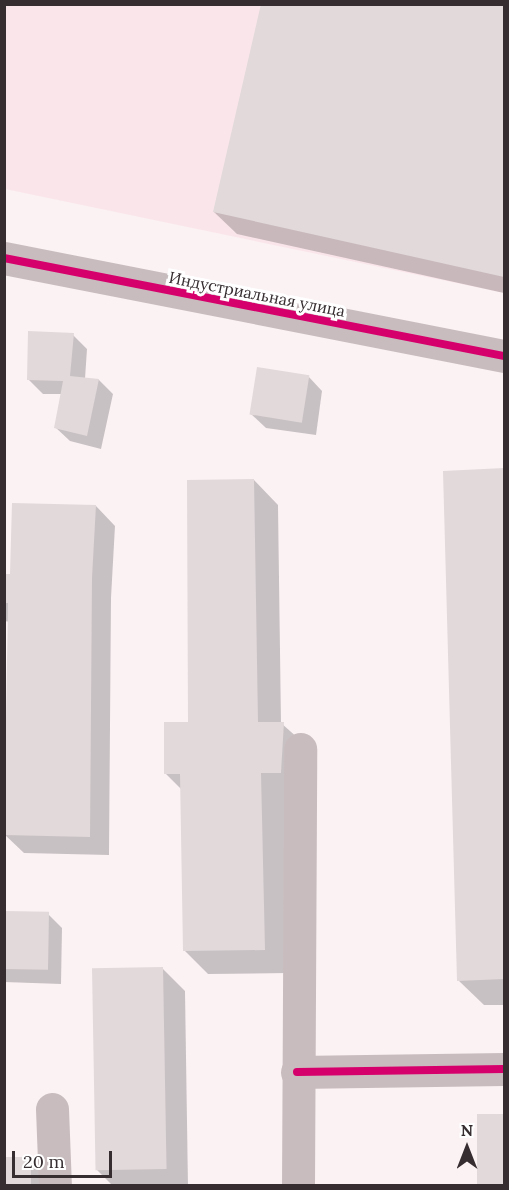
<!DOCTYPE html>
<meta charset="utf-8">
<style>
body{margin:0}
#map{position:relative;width:509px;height:1190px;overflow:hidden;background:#fbf2f4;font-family:Lora,serif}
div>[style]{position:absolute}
.built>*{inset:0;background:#fae6ea}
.shadow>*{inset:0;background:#0003;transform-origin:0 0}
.building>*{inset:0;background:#e1d9da;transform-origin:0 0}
.minor>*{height:33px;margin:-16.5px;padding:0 16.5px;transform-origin:16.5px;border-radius:16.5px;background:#c9bcbe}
.cycleway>*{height:8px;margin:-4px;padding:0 4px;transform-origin:4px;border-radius:4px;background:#d6006c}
span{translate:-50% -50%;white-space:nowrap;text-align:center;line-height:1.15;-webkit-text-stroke:6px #fff;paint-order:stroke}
.street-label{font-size:16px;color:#352d2f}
.frame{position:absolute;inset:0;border:6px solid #352d2f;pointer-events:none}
.north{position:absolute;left:437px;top:1118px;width:60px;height:60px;-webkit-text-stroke:4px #fff;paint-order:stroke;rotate:0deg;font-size:16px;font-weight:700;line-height:24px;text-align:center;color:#352d2f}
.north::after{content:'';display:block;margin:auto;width:21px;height:27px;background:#352d2f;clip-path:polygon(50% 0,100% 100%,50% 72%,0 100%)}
.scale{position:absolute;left:12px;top:1151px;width:100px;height:27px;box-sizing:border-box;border:3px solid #352d2f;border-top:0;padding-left:8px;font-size:18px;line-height:21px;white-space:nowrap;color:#352d2f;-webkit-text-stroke:4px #fff;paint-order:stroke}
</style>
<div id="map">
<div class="built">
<i style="clip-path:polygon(5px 5px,504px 5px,504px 293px,5px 189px)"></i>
</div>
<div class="shadow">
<i style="clip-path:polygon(262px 4px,504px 4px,504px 293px,237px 234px,214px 212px)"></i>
<i style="clip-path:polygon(73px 335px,87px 349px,85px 379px,99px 380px,113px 394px,101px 449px,70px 441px,55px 427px,62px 394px,43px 394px,28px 379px)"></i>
<i style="clip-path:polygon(308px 376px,322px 391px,316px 435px,266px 428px,251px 414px)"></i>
<i style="clip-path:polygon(504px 470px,504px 1005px,484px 1005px,458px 980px)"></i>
<i style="clip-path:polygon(254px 480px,278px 505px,281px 723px,308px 747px,288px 973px,208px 974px,184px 950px,181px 789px,165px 773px,190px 724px)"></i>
<i style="clip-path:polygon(96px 506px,115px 526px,111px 598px,109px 855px,24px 853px,4px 834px,10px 622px,4px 621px,4px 575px,12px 575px)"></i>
<i style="clip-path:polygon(4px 913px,48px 914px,62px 928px,61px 984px,4px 982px)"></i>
<i style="clip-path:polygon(162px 968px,185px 991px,188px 1186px,113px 1186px,97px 1170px)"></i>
<i style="left:504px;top:1115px;width:71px;height:26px;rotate:90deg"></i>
<i style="clip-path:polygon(30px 1158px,55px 1186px,4px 1186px,4px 1159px)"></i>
</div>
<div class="building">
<i style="clip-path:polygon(261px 4px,504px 4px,504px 277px,213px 212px)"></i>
<i style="clip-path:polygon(28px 331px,74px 333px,70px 376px,99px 379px,87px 436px,54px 428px,63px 381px,27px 380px)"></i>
<i style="left:257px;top:367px;width:53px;height:48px;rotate:9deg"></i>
<i style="clip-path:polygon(504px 468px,504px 979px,457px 981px,443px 471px)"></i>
<i style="clip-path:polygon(254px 479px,258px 722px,284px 722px,281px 773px,261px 773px,265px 950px,183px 951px,180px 774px,164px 774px,164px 722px,188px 722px,187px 480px)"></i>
<i style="clip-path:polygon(12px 503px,96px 505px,92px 578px,90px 837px,4px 835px,8px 603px,4px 603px,4px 574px,10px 574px)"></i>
<i style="left:4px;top:911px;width:45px;height:58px;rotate:1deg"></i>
<i style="left:163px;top:967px;width:202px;height:71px;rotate:89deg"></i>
<i style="left:504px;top:1114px;width:71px;height:27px;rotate:90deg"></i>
<i style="left:31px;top:1157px;width:28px;height:27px;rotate:90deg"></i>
</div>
<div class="minor">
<i style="left:4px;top:258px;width:510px;rotate:11.09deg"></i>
<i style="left:297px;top:1072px;width:207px;rotate:-0.8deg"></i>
<i style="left:52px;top:1109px;width:77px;rotate:87.8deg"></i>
<i style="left:298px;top:1186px;width:437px;rotate:-89.7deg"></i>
</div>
<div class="cycleway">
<i style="left:4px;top:258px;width:510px;rotate:11.09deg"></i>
<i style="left:297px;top:1072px;width:207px;rotate:-0.8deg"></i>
</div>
<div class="street-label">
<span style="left:257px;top:294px;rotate:11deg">Индустриальная улица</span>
</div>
<div class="frame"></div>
<div class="north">N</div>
<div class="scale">20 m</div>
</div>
